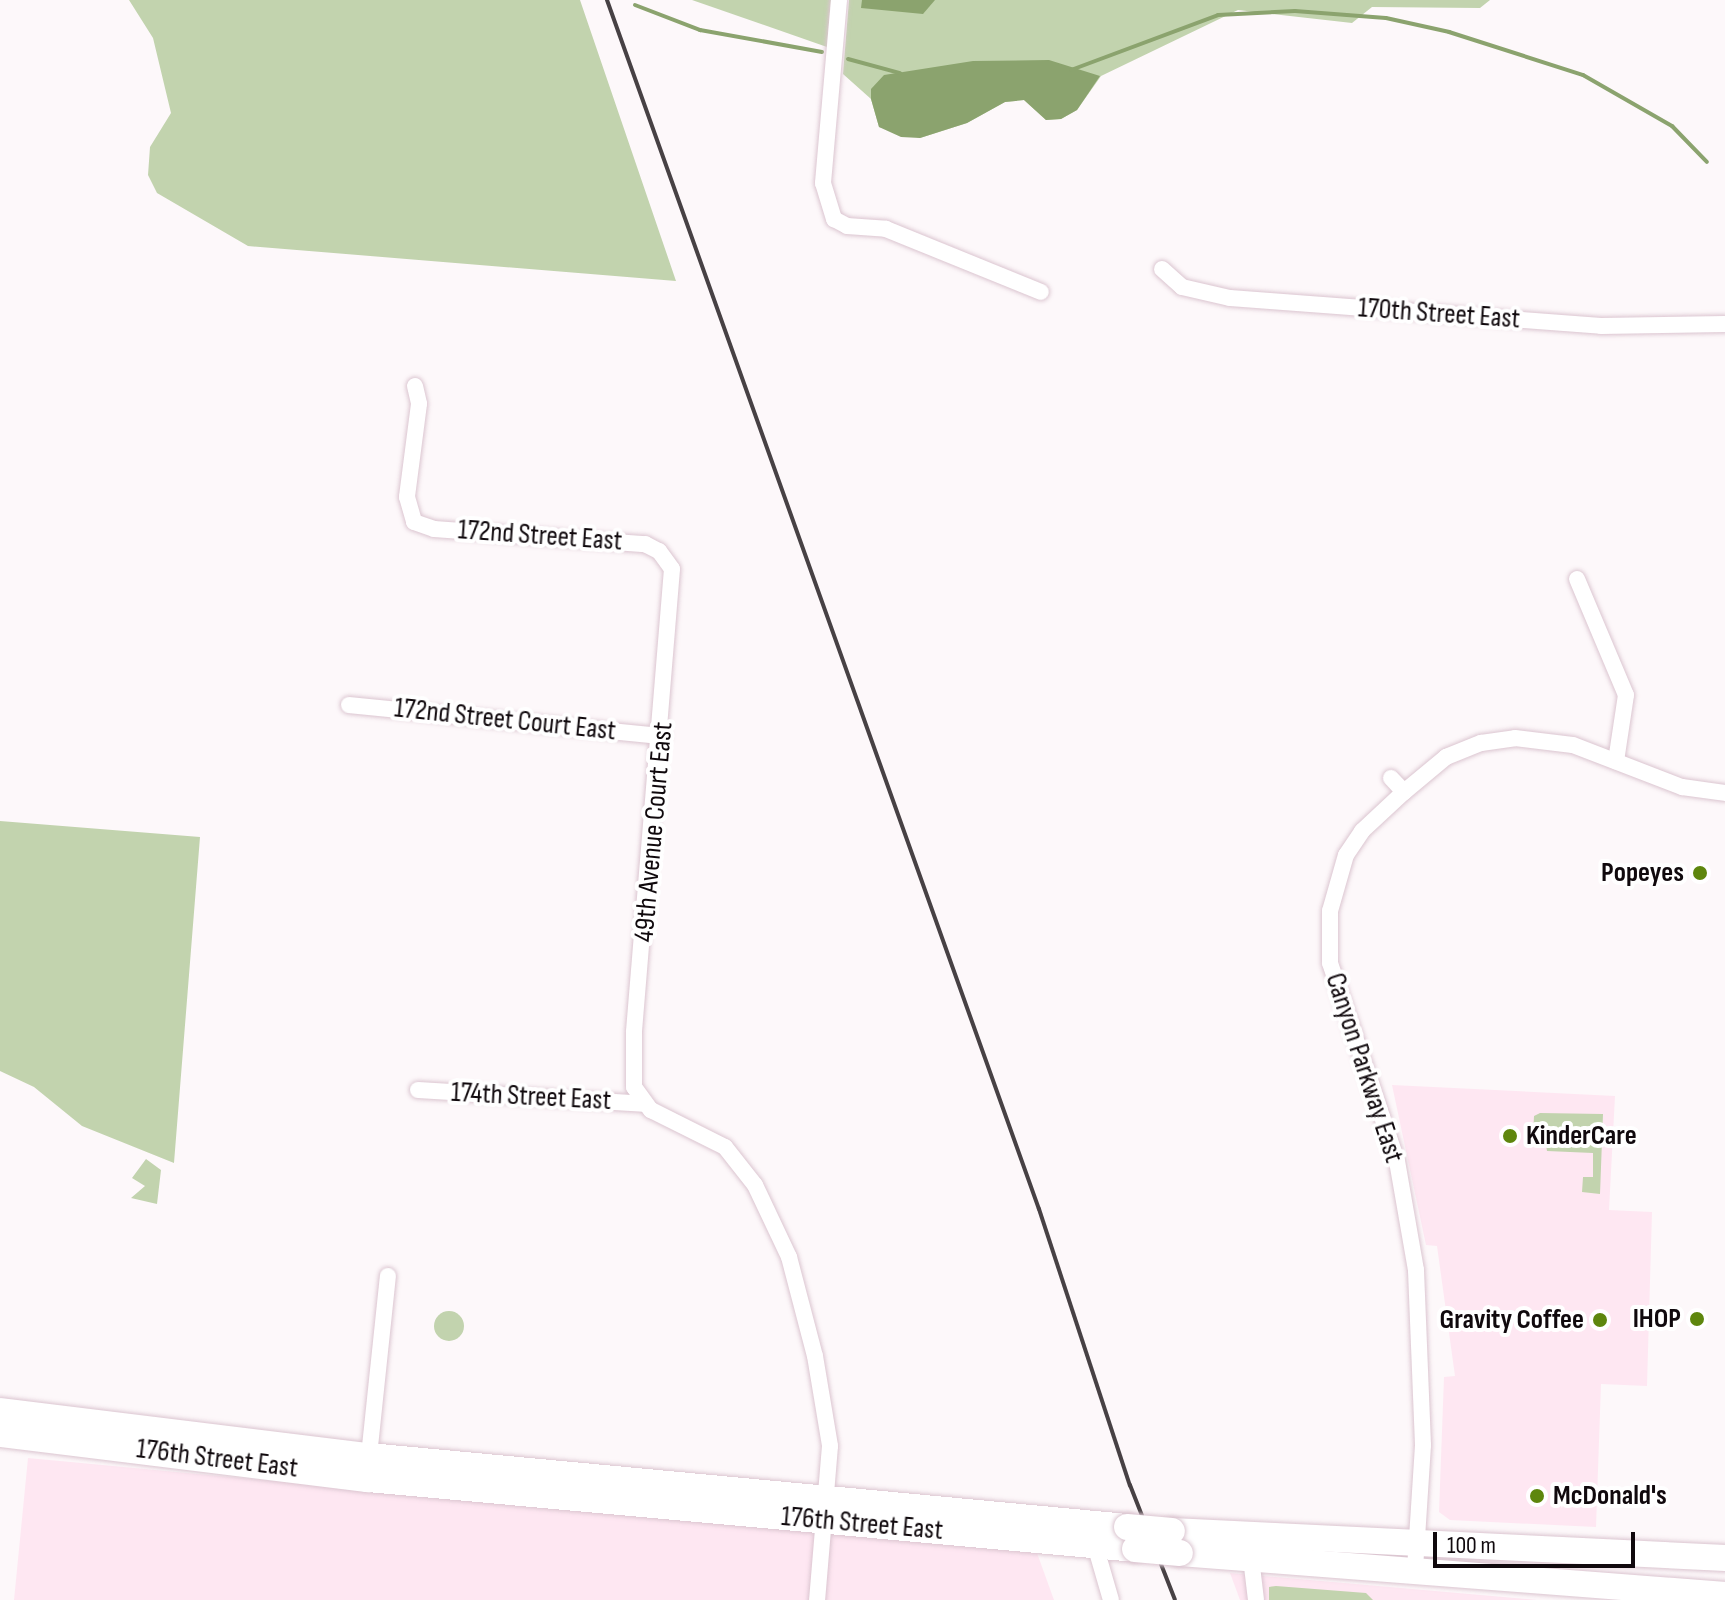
<!DOCTYPE html>
<style>
body{margin:0}
#map{position:relative;width:1725px;height:1600px;overflow:hidden;background:#fdf8fa;font-family:"Sofia Sans Condensed",sans-serif}
div>[style]{position:absolute}
.built>*{inset:0;background:#fee7f2}
.green>*{inset:0;background:#c2d3ae}
.round{border-radius:50%}
.water>*{inset:0;background:#8ba36e}
.stream>*{height:4px;margin:-2px;padding:0 2px;transform-origin:2px;border-radius:2px;background:#8ba36e}
.roads{filter:drop-shadow(0 0 2px #dbc5d0) drop-shadow(0 0 2px #dbc5d0)}
.street>*{height:16px;margin:-8px;padding:0 8px;transform-origin:8px;border-radius:8px;background:#fff}
.primary>*{height:26px;margin:-13px;padding:0 13px;transform-origin:13px;border-radius:13px;background:#fff}
.rail>*{height:4px;margin:-2px;padding:0 2px;transform-origin:2px;border-radius:2px;background:#474144}
.bridges{filter:drop-shadow(0 0 2px #dbc5d0) drop-shadow(0 0 2px #dbc5d0)}
.primary-bridge>*{height:26px;margin:-13px;padding:0 13px;transform-origin:13px;border-radius:13px;background:#fff}
.dots>*{width:22px;height:22px;translate:-50% -50%;box-sizing:border-box;border:4px solid #fff;border-radius:50%}
span{translate:-50% -50%;white-space:nowrap;text-align:center;line-height:1.15;-webkit-text-stroke:8px #fff;paint-order:stroke}
.street-label{font-size:28px;color:#10090d}
.poi-label{font-size:28px;color:#10090d;font-weight:700}
.right{translate:-100% -50%;text-align:right}
.left{translate:0 -50%;text-align:left}
.scale{position:absolute;left:1433px;top:1532px;width:202px;height:36px;box-sizing:border-box;border:4px solid #10090d;border-top:0;padding-left:10px;font-size:24px;line-height:28px;white-space:nowrap;color:#10090d;-webkit-text-stroke:6px #fff;paint-order:stroke}
</style>
<div id="map">
<div class="built">
<i style="clip-path:polygon(1392px 1085px,1615px 1096px,1609px 1210px,1652px 1212px,1647px 1386px,1601px 1384px,1596px 1527px,1450px 1520px,1439px 1512px,1444px 1377px,1455px 1376px,1437px 1246px,1426px 1245px)"></i>
<i style="clip-path:polygon(28px 1458px,1037px 1553px,1054px 1600px,14px 1600px)"></i>
<i style="clip-path:polygon(1230px 1573px,1537px 1600px,1240px 1600px)"></i>
</div>
<div class="green">
<i style="clip-path:polygon(129px 0,580px 0,676px 281px,248px 246px,157px 193px,148px 175px,150px 147px,171px 113px,153px 38px)"></i>
<i style="clip-path:polygon(692px 0,831px 0,827px 47px)"></i>
<i style="clip-path:polygon(849px 0,1490px 0,1480px 8px,1372px 7px,1352px 23px,1238px 10px,1101px 76px,1077px 110px,1061px 119px,1046px 120px,1024px 100px,1005px 102px,967px 123px,920px 138px,879px 127px,871px 99px,843px 74px)"></i>
<i style="clip-path:polygon(0 821px,200px 837px,174px 1163px,82px 1126px,34px 1087px,0 1071px)"></i>
<i style="clip-path:polygon(1540px 1113px,1603px 1114px,1600px 1194px,1582px 1192px,1583px 1177px,1593px 1177px,1593px 1153px,1547px 1151px,1545px 1139px,1533px 1136px,1534px 1116px)"></i>
<i style="clip-path:polygon(146px 1159px,161px 1170px,157px 1204px,131px 1198px,145px 1186px,132px 1178px)"></i>
<i class="round" style="left:434px;top:1311px;width:30px;height:30px"></i>
<i style="clip-path:polygon(1276px 1586px,1366px 1593px,1373px 1600px,1269px 1600px,1269px 1587px)"></i>
</div>
<div class="water">
<i style="clip-path:polygon(862px 0,935px 0,923px 14px,861px 8px)"></i>
<i style="clip-path:polygon(1049px 60px,1100px 76px,1077px 110px,1061px 119px,1046px 120px,1024px 100px,1005px 102px,967px 123px,920px 138px,901px 137px,879px 127px,871px 99px,871px 89px,884px 75px,973px 61px)"></i>
</div>
<div class="stream">
<i style="left:635px;top:5px;width:70px;rotate:21deg"></i>
<i style="left:700px;top:30px;width:124px;rotate:10.2deg"></i>
<i style="left:848px;top:59px;width:54px;rotate:15.1deg"></i>
<i style="left:1071px;top:70px;width:157px;rotate:-20.5deg"></i>
<i style="left:1218px;top:15px;width:77px;rotate:-3deg"></i>
<i style="left:1295px;top:11px;width:91px;rotate:4.4deg"></i>
<i style="left:1386px;top:18px;width:65px;rotate:12.5deg"></i>
<i style="left:1449px;top:32px;width:141px;rotate:17.8deg"></i>
<i style="left:1583px;top:75px;width:103px;rotate:29.8deg"></i>
<i style="left:1672px;top:126px;width:50px;rotate:45.8deg"></i>
</div>
<div class="roads">
<div class="street">
<i style="left:839px;top:0;width:184px;rotate:95deg"></i>
<i style="left:823px;top:183px;width:38px;rotate:73deg"></i>
<i style="left:834px;top:219px;width:15px;rotate:28deg"></i>
<i style="left:847px;top:226px;width:39px;rotate:4deg"></i>
<i style="left:886px;top:229px;width:167px;rotate:22.1deg"></i>
<i style="left:1162px;top:269px;width:27px;rotate:42deg"></i>
<i style="left:1182px;top:287px;width:49px;rotate:12.9deg"></i>
<i style="left:1230px;top:298px;width:372px;rotate:4.3deg"></i>
<i style="left:1601px;top:326px;width:124px;rotate:-0.9deg"></i>
<i style="left:415px;top:386px;width:18px;rotate:77deg"></i>
<i style="left:419px;top:404px;width:94px;rotate:97.4deg"></i>
<i style="left:407px;top:497px;width:26px;rotate:74deg"></i>
<i style="left:414px;top:522px;width:21px;rotate:19deg"></i>
<i style="left:434px;top:529px;width:212px;rotate:4.1deg"></i>
<i style="left:645px;top:544px;width:16px;rotate:27deg"></i>
<i style="left:659px;top:551px;width:22px;rotate:54deg"></i>
<i style="left:672px;top:569px;width:465px;rotate:94.7deg"></i>
<i style="left:634px;top:1032px;width:55px;rotate:90deg"></i>
<i style="left:634px;top:1087px;width:29px;rotate:54deg"></i>
<i style="left:651px;top:1110px;width:83px;rotate:26.6deg"></i>
<i style="left:725px;top:1147px;width:48px;rotate:51.7deg"></i>
<i style="left:755px;top:1185px;width:80px;rotate:64.7deg"></i>
<i style="left:789px;top:1257px;width:102px;rotate:75.3deg"></i>
<i style="left:815px;top:1356px;width:91px;rotate:80.5deg"></i>
<i style="left:830px;top:1446px;width:155px;rotate:94.8deg"></i>
<i style="left:1577px;top:579px;width:126px;rotate:67.1deg"></i>
<i style="left:1626px;top:695px;width:67px;rotate:98.6deg"></i>
<i style="left:349px;top:705px;width:315px;rotate:5.7deg"></i>
<i style="left:1391px;top:778px;width:19px;rotate:47deg"></i>
<i style="left:418px;top:1090px;width:226px;rotate:3.5deg"></i>
<i style="left:369px;top:1456px;width:181px;rotate:-84deg"></i>
<i style="left:1095px;top:1545px;width:57px;rotate:73.8deg"></i>
<i style="left:1251px;top:1558px;width:42px;rotate:83.2deg"></i>
<i style="left:1415px;top:1569px;width:124px;rotate:-86.3deg"></i>
<i style="left:1423px;top:1445px;width:175px;rotate:-92.3deg"></i>
<i style="left:1416px;top:1270px;width:111px;rotate:-99.9deg"></i>
<i style="left:1397px;top:1161px;width:209px;rotate:-108.7deg"></i>
<i style="left:1330px;top:963px;width:52px;rotate:-90deg"></i>
<i style="left:1330px;top:911px;width:58px;rotate:-74.1deg"></i>
<i style="left:1346px;top:855px;width:29px;rotate:-56deg"></i>
<i style="left:1362px;top:831px;width:57px;rotate:-42.9deg"></i>
<i style="left:1404px;top:792px;width:55px;rotate:-39.8deg"></i>
<i style="left:1446px;top:757px;width:38px;rotate:-22deg"></i>
<i style="left:1481px;top:743px;width:34px;rotate:-8deg"></i>
<i style="left:1515px;top:738px;width:58px;rotate:6.9deg"></i>
<i style="left:1573px;top:745px;width:117px;rotate:21.1deg"></i>
<i style="left:1682px;top:787px;width:43px;rotate:7.9deg"></i>
</div>
<div class="primary">
<i style="left:0;top:1411px;width:372px;rotate:7deg"></i>
<i style="left:369px;top:1456px;width:761px;rotate:5.35deg"></i>
<i style="left:0;top:1434px;width:371px;rotate:7deg"></i>
<i style="left:368px;top:1479px;width:770px;rotate:5.21deg"></i>
<i style="left:1172px;top:1531px;width:554px;rotate:2.8deg"></i>
<i style="left:1180px;top:1553px;width:547px;rotate:4.41deg"></i>
</div>
</div>
<div class="rail">
<i style="left:607px;top:0;width:1284px;rotate:70.34deg"></i>
<i style="left:1039px;top:1209px;width:291px;rotate:71.8deg"></i>
<i style="left:1130px;top:1485px;width:123px;rotate:68.6deg"></i>
</div>
<div class="bridges">
<div class="primary-bridge">
<i style="left:1127px;top:1527px;width:45px;rotate:5.1deg"></i>
<i style="left:1135px;top:1549px;width:45px;rotate:5.1deg"></i>
</div>
</div>
<div class="dots">
<i style="left:1700px;top:873px;background:#5e860d"></i>
<i style="left:1510px;top:1136px;background:#5e860d"></i>
<i style="left:1697px;top:1319px;background:#5e860d"></i>
<i style="left:1600px;top:1320px;background:#5e860d"></i>
<i style="left:1537px;top:1496px;background:#5e860d"></i>
</div>
<div class="street-label">
<span style="left:1439px;top:314px;rotate:4deg">170th Street East</span>
<span style="left:540px;top:536px;rotate:4deg">172nd Street East</span>
<span style="left:505px;top:720px;rotate:6deg">172nd Street Court East</span>
<span style="left:654px;top:832px;rotate:-85deg">49th Avenue Court East</span>
<span style="left:1364px;top:1068px;rotate:72deg">Canyon Parkway East</span>
<span style="left:531px;top:1097px;rotate:3deg">174th Street East</span>
<span style="left:217px;top:1459px;rotate:7deg">176th Street East</span>
<span style="left:862px;top:1524px;rotate:5deg">176th Street East</span>
</div>
<div class="poi-label">
<span class="right" style="left:1684px;top:873px">Popeyes</span>
<span class="left" style="left:1526px;top:1136px">KinderCare</span>
<span class="right" style="left:1681px;top:1319px">IHOP</span>
<span class="right" style="left:1584px;top:1320px">Gravity Coffee</span>
<span class="left" style="left:1553px;top:1496px">McDonald's</span>
</div>
<div class="scale">100 m</div>
</div>
